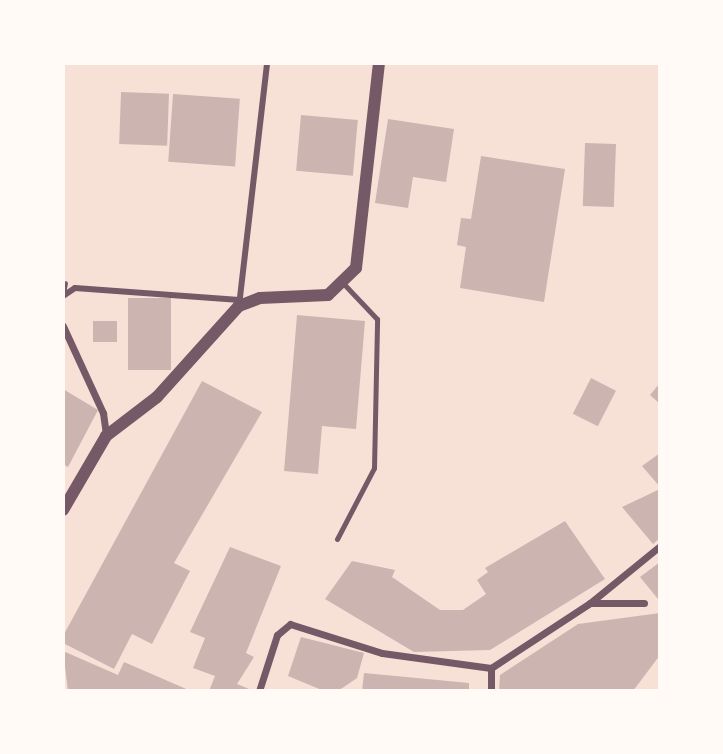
<!DOCTYPE html>
<style>
body{margin:0}
#map{position:relative;width:723px;height:754px;overflow:hidden;background:#f7e1d7;font-family:"DM Sans",sans-serif}
div>[style]{position:absolute}
.building>*{inset:0;background:#ccb4b1;transform-origin:0 0}
.service>*{height:5px;margin:-2.5px;padding:0 2.5px;transform-origin:2.5px;border-radius:2.5px;background:#755966}
.pedestrian>*{height:6px;margin:-3px;padding:0 3px;transform-origin:3px;border-radius:3px;background:#755966}
.minor>*{height:7px;margin:-3.5px;padding:0 3.5px;transform-origin:3.5px;border-radius:3.5px;background:#755966}
.tertiary>*{height:12px;margin:-6px;padding:0 6px;transform-origin:6px;border-radius:6px;background:#755966}
span{translate:-50% -50%;white-space:nowrap;text-align:center;line-height:1.15;-webkit-text-stroke:5px #fffaf5;paint-order:stroke}
.frame{position:absolute;inset:0;border:65px solid #fffaf5;pointer-events:none}
</style>
<div id="map">
<div class="building">
<i style="left:121px;top:92px;width:48px;height:52px;rotate:2deg"></i>
<i style="left:173px;top:94px;width:67px;height:68px;rotate:4deg"></i>
<i style="left:301px;top:115px;width:57px;height:56px;rotate:5deg"></i>
<i style="clip-path:polygon(388px 119px,454px 129px,446px 182px,413px 177px,408px 208px,375px 203px)"></i>
<i style="left:585px;top:143px;width:31px;height:63px;rotate:2deg"></i>
<i style="clip-path:polygon(481px 156px,565px 169px,544px 302px,460px 288px,466px 247px,457px 245px,461px 218px,471px 219px)"></i>
<i style="left:128px;top:298px;width:43px;height:72px"></i>
<i style="clip-path:polygon(297px 315px,365px 321px,356px 429px,322px 426px,318px 474px,284px 471px)"></i>
<i style="left:93px;top:321px;width:24px;height:21px"></i>
<i style="left:591px;top:378px;width:28px;height:40px;rotate:27deg"></i>
<i style="clip-path:polygon(202px 381px,262px 412px,174px 563px,190px 571px,152px 644px,132px 634px,114px 669px,63px 643px,63px 636px)"></i>
<i style="clip-path:polygon(660px 383px,660px 404px,650px 395px)"></i>
<i style="clip-path:polygon(63px 389px,98px 410px,68px 467px,63px 464px)"></i>
<i style="clip-path:polygon(660px 453px,660px 487px,642px 466px)"></i>
<i style="clip-path:polygon(660px 489px,660px 538px,653px 544px,622px 507px)"></i>
<i style="clip-path:polygon(565px 521px,605px 579px,490px 650px,414px 652px,325px 599px,352px 561px,395px 570px,392px 577px,440px 610px,463px 610px,486px 594px,477px 580px,488px 572px,485px 568px)"></i>
<i style="clip-path:polygon(230px 547px,281px 566px,246px 653px,254px 657px,237px 684px,254px 691px,209px 691px,215px 676px,193px 668px,205px 638px,190px 632px)"></i>
<i style="clip-path:polygon(660px 562px,660px 598px,658px 599px,640px 577px)"></i>
<i style="clip-path:polygon(660px 613px,660px 655px,633px 691px,499px 691px,500px 675px,578px 624px)"></i>
<i style="clip-path:polygon(301px 637px,364px 653px,357px 678px,338px 691px,324px 691px,288px 676px)"></i>
<i style="clip-path:polygon(63px 651px,118px 675px,124px 662px,191px 691px,68px 691px)"></i>
<i style="clip-path:polygon(364px 673px,469px 683px,469px 691px,362px 691px)"></i>
</div>
<div class="service">
<i style="left:63px;top:293px;width:10px;rotate:-79deg"></i>
<i style="left:337px;top:539px;width:80px;rotate:-62.5deg"></i>
<i style="left:374px;top:468px;width:149px;rotate:-88.8deg"></i>
<i style="left:377px;top:319px;width:51px;rotate:-133.4deg"></i>
</div>
<div class="pedestrian">
<i style="left:63px;top:296px;width:14px;rotate:-34deg"></i>
<i style="left:75px;top:288px;width:165px;rotate:4.2deg"></i>
<i style="left:239px;top:306px;width:245px;rotate:-83.4deg"></i>
</div>
<div class="minor">
<i style="left:63px;top:326px;width:96px;rotate:65.3deg"></i>
<i style="left:103px;top:413px;width:22px;rotate:82deg"></i>
<i style="left:590px;top:603px;width:54px"></i>
<i style="left:259px;top:691px;width:59px;rotate:-72.2deg"></i>
<i style="left:277px;top:635px;width:17px;rotate:-40deg"></i>
<i style="left:290px;top:624px;width:96px;rotate:17.5deg"></i>
<i style="left:382px;top:653px;width:110px;rotate:7.8deg"></i>
<i style="left:491px;top:668px;width:118px;rotate:-33.3deg"></i>
<i style="left:590px;top:603px;width:90px;rotate:-39.2deg"></i>
<i style="left:491px;top:691px;width:23px;rotate:-90deg"></i>
</div>
<div class="tertiary">
<i style="left:63px;top:510px;width:86px;rotate:-59.8deg"></i>
<i style="left:106px;top:436px;width:64px;rotate:-37.4deg"></i>
<i style="left:157px;top:397px;width:122px;rotate:-48deg"></i>
<i style="left:239px;top:306px;width:22px;rotate:-21deg"></i>
<i style="left:260px;top:298px;width:68px;rotate:-2.5deg"></i>
<i style="left:328px;top:295px;width:39px;rotate:-44deg"></i>
<i style="left:356px;top:268px;width:206px;rotate:-83.6deg"></i>
</div>
<div class="frame"></div>
</div>
